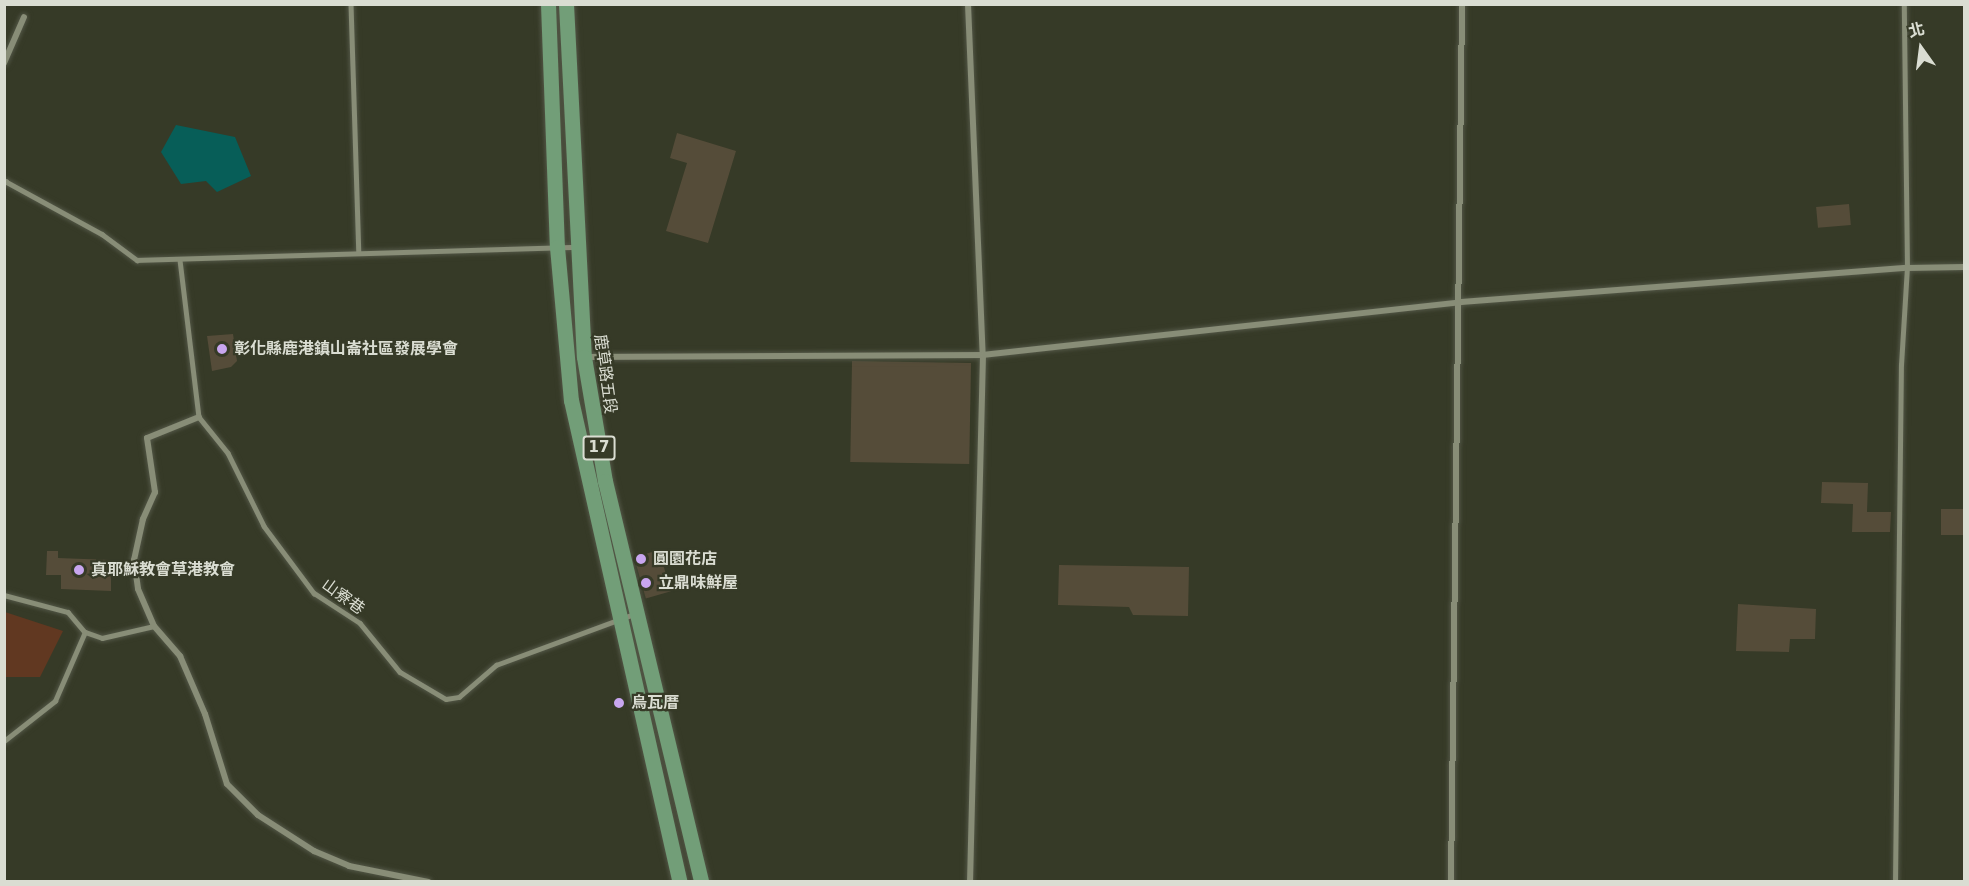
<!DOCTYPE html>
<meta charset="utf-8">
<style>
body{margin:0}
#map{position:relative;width:1969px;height:886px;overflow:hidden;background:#363a27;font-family:"DejaVu Sans","Noto Sans TC",sans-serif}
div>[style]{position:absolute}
.green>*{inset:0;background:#613821}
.water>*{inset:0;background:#075e58}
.building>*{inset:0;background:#554c39;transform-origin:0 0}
.roads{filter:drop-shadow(0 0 2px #525646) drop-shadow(0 0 2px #525646)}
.lane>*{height:4.5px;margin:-2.25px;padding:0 2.25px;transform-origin:2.25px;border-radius:2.25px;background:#888d77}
.street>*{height:6px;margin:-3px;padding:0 3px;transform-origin:3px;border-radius:3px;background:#888d77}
.primary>*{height:15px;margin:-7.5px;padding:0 7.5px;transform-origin:7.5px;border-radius:7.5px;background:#729e78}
.dots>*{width:16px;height:16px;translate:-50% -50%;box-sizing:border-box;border:3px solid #363a27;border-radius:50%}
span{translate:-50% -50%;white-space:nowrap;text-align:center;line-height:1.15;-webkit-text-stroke:4.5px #363a27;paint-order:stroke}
.shield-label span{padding:2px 4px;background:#363a27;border:2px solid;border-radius:4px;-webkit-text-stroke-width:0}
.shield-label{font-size:15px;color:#daddd2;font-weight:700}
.poi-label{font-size:16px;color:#daddd2;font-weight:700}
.left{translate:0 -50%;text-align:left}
.street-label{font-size:16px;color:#daddd2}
.frame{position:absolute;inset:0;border:6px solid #daddd2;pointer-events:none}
.north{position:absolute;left:1891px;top:18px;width:60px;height:60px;-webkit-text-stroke:4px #363a27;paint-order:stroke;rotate:346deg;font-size:16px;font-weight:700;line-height:24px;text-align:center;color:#daddd2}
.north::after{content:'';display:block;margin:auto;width:21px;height:27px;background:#daddd2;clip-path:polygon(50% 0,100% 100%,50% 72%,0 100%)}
</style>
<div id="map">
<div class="green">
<i style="clip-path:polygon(5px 612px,63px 631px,40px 677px,5px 677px)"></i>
</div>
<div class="water">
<i style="clip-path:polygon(176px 125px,235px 137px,251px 176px,217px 192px,206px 181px,181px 184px,161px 152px)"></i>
</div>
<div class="building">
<i style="clip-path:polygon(677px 133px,736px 151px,708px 243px,666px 231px,687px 163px,670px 158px)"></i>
<i style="left:1849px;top:204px;width:21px;height:33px;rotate:85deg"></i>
<i style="clip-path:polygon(233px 334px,237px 361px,231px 367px,212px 371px,207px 336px)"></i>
<i style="left:971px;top:363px;width:101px;height:119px;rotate:91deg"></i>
<i style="clip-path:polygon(1822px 482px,1868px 483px,1867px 512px,1891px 512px,1890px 532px,1852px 532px,1853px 504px,1821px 503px)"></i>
<i style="left:1941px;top:509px;width:24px;height:26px"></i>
<i style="left:659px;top:550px;width:43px;height:26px;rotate:74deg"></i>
<i style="clip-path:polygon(47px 551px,58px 551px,58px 558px,111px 560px,111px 591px,61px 589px,61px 575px,46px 575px)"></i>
<i style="clip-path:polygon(1059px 565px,1189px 567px,1188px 616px,1133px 615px,1129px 607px,1058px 605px)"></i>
<i style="clip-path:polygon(1738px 604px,1816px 609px,1815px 639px,1790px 639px,1789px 652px,1736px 651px)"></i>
</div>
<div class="roads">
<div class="lane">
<i style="left:351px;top:4px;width:249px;rotate:88.2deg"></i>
<i style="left:5px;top:181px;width:111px;rotate:28.7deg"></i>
<i style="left:102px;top:234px;width:44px;rotate:36.6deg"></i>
<i style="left:137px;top:260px;width:440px;rotate:-1.7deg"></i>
<i style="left:180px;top:260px;width:158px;rotate:83.1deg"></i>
<i style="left:199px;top:417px;width:46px;rotate:51.1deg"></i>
<i style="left:228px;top:453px;width:81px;rotate:63.7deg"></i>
<i style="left:264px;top:526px;width:84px;rotate:53.3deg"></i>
<i style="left:314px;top:593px;width:55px;rotate:33.1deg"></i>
<i style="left:360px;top:623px;width:63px;rotate:50.8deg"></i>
<i style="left:400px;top:672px;width:53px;rotate:30.4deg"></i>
<i style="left:446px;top:699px;width:13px;rotate:-9deg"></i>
<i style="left:459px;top:697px;width:49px;rotate:-40.9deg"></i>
<i style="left:496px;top:665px;width:147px;rotate:-20.3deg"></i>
<i style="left:4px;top:595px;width:66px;rotate:14.9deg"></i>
<i style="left:68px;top:612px;width:26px;rotate:50deg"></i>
<i style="left:85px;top:632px;width:18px;rotate:19deg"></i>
<i style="left:102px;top:638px;width:53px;rotate:-13deg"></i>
<i style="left:4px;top:741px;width:65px;rotate:-38.1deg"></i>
<i style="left:55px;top:701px;width:75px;rotate:-66.5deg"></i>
<i style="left:1895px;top:882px;width:517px;rotate:-89.34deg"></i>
<i style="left:1901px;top:365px;width:97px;rotate:-86.5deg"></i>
<i style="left:1907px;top:268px;width:264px;rotate:-90.7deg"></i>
</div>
<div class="street">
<i style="left:968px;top:4px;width:351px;rotate:87.6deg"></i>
<i style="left:983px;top:355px;width:527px;rotate:91.41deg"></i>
<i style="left:4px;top:63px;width:50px;rotate:-66.5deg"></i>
<i style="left:4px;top:182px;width:2px"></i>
<i style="left:584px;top:357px;width:399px;rotate:-0.3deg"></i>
<i style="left:983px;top:355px;width:481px;rotate:-6.3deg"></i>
<i style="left:1461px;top:302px;width:447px;rotate:-4.4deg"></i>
<i style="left:1907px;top:268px;width:57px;rotate:-1deg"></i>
<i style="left:199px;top:417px;width:56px;rotate:158deg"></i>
<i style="left:147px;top:438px;width:55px;rotate:81.6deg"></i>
<i style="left:155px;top:492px;width:30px;rotate:114deg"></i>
<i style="left:143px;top:519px;width:42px;rotate:102.4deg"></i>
<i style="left:134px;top:560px;width:29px;rotate:82deg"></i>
<i style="left:138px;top:589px;width:40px;rotate:66.6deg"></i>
<i style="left:154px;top:626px;width:40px;rotate:49deg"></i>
<i style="left:180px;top:656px;width:63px;rotate:66.7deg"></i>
<i style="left:205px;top:714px;width:73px;rotate:72.6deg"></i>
<i style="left:227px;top:784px;width:44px;rotate:45deg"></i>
<i style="left:258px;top:815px;width:67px;rotate:32.7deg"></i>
<i style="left:314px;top:851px;width:38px;rotate:23deg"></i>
<i style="left:349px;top:866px;width:81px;rotate:11.4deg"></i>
<i style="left:1451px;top:882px;width:878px;rotate:-89.28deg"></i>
</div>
<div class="primary">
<i style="left:548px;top:4px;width:243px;rotate:87.9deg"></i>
<i style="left:557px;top:247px;width:154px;rotate:84.8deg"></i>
<i style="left:571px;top:400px;width:494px;rotate:77.3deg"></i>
<i style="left:566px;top:4px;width:353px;rotate:87.1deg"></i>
<i style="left:584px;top:357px;width:126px;rotate:80.4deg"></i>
<i style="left:605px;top:481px;width:412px;rotate:76.5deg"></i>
</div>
</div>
<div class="dots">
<i style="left:222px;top:349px;background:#c8a6ef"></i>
<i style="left:641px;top:559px;background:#c8a6ef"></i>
<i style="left:79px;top:570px;background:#c8a6ef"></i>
<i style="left:646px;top:583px;background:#c8a6ef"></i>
<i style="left:619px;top:703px;background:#c8a6ef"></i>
</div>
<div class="shield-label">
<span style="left:599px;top:448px">17</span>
</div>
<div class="poi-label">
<span class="left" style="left:234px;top:349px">彰化縣鹿港鎮山崙社區發展學會</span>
<span class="left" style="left:653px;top:559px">圓園花店</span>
<span class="left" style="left:91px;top:570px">真耶穌教會草港教會</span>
<span class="left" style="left:658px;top:583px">立鼎味鮮屋</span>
<span class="left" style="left:631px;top:703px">烏瓦厝</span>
</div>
<div class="street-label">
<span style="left:605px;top:374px;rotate:82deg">鹿草路五段</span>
<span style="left:343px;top:597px;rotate:36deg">山寮巷</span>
</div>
<div class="frame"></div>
<div class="north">北</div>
</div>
